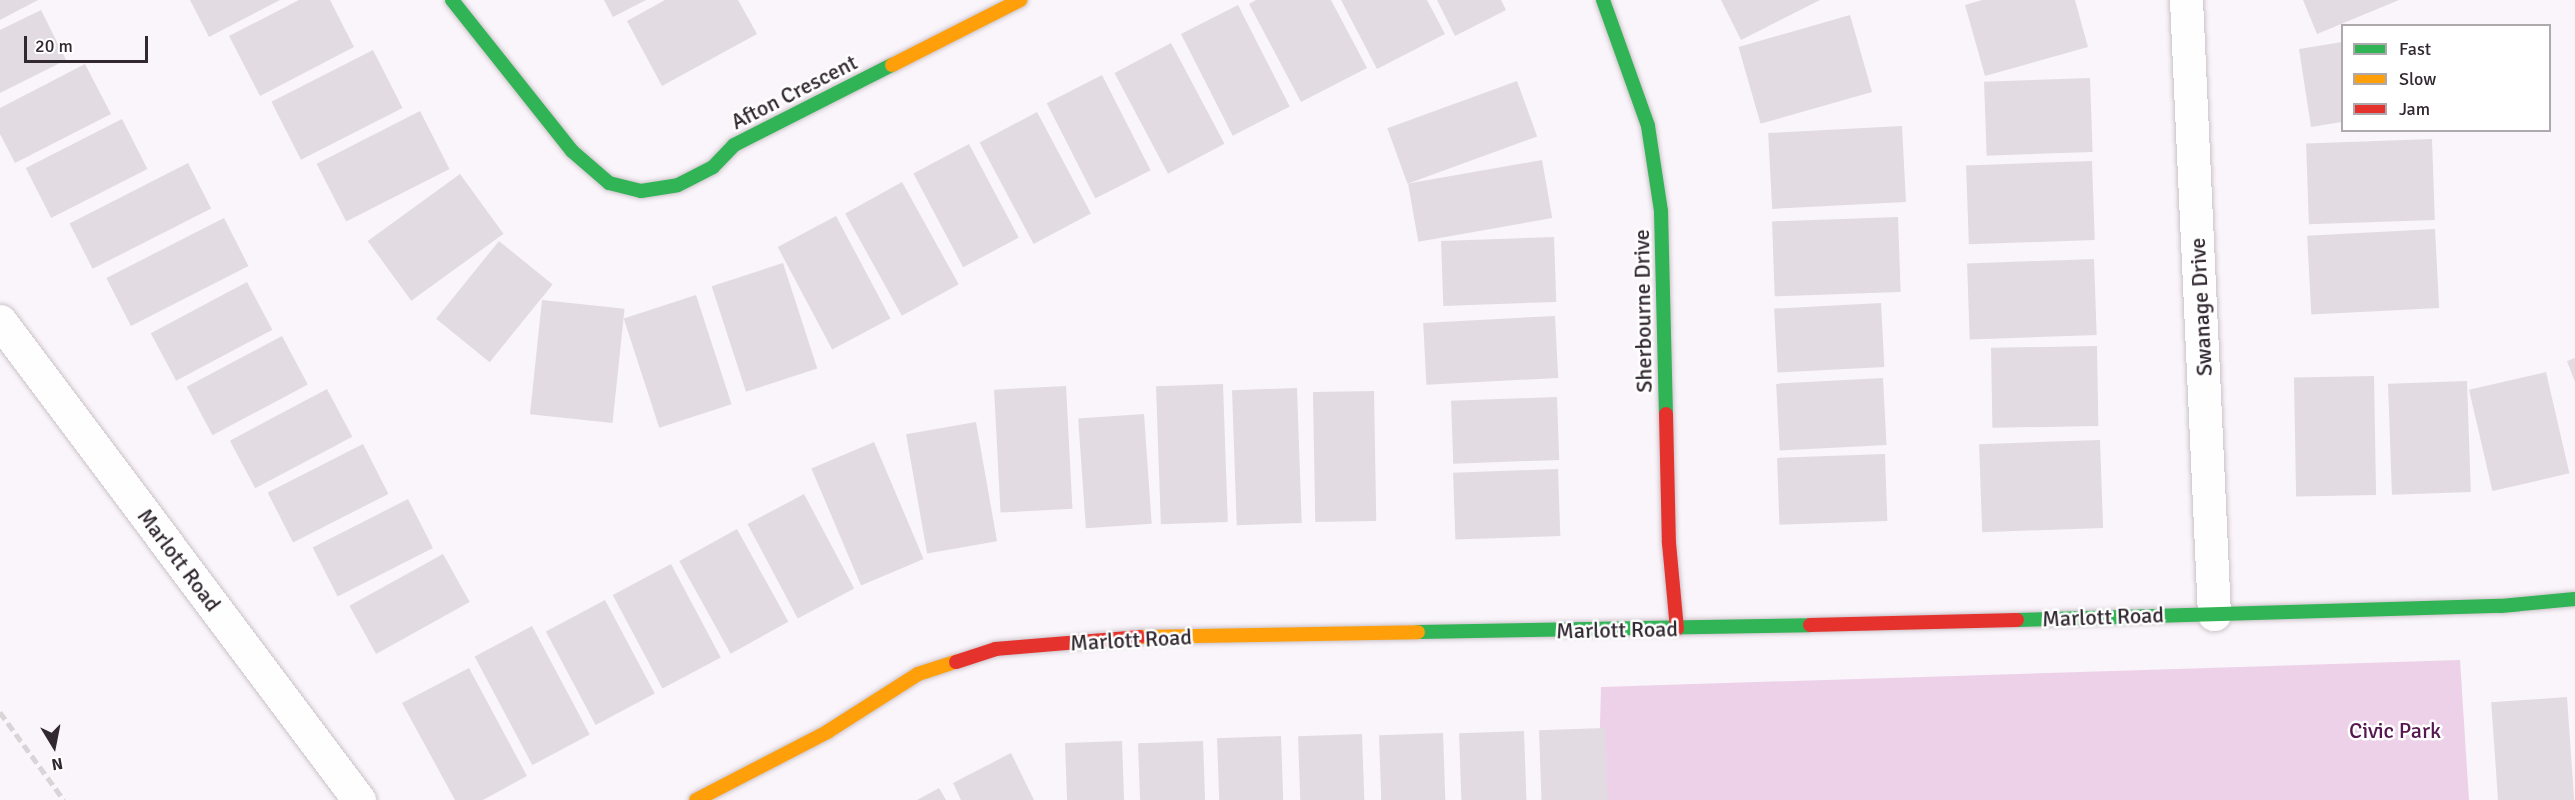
<!DOCTYPE html>
<style>
body{margin:0}
#map{position:relative;width:2575px;height:800px;overflow:hidden;background:#faf5fa;font-family:Signika,sans-serif}
div>[style]{position:absolute}
.green>*{inset:0;background:#ecd1e8}
.building>*{inset:0;background:#e2dce2;transform-origin:0 0}
.roads{filter:drop-shadow(0 0 2px #cac2c8) drop-shadow(0 0 2px #cac2c8)}
.street>*{height:33px;margin:-16.5px;padding:0 16.5px;transform-origin:16.5px;border-radius:16.5px;background:#fefefe}
.fast>*{height:14px;margin:-7px;padding:0 7px;transform-origin:7px;border-radius:7px;background:#30b455}
.slow>*{height:14px;margin:-7px;padding:0 7px;transform-origin:7px;border-radius:7px;background:#ff9f0a}
.jam>*{height:14px;margin:-7px;padding:0 7px;transform-origin:7px;border-radius:7px;background:#e5322d}
.rail>*{height:4.5px;margin-top:-2.25px;transform-origin:0;background:repeating-linear-gradient(90deg,#d7d5d6 0 9px,transparent 0 13.5px)}
span{translate:-50% -50%;white-space:nowrap;text-align:center;line-height:1.15;-webkit-text-stroke:5px #fff;paint-order:stroke}
.street-label{font-size:22px;color:#312830}
.park-label{font-size:22px;color:#541750}
.legend{position:absolute;left:2341px;top:24px;width:210px;height:108px;box-sizing:border-box;background:#fff;border:2px solid #ada9ac;margin:0;padding:8px 10px;list-style:none;font-size:18px;color:#312830}
.legend li{display:flex;align-items:center;gap:12px;height:30px}
.legend b{width:30px;border:2px solid #ada9ac}
.north{position:absolute;left:24px;top:716px;width:60px;height:60px;-webkit-text-stroke:4px #fff;paint-order:stroke;rotate:170deg;font-size:16px;font-weight:700;line-height:24px;text-align:center;color:#312830}
.north::after{content:'';display:block;margin:auto;width:21px;height:27px;background:#312830;clip-path:polygon(50% 0,100% 100%,50% 72%,0 100%)}
.scale{position:absolute;left:24px;top:36px;width:124px;height:27px;box-sizing:border-box;border:3px solid #312830;border-top:0;padding-left:8px;font-size:18px;line-height:21px;white-space:nowrap;color:#312830;-webkit-text-stroke:4px #fff;paint-order:stroke}
</style>
<div id="map">
<div class="green">
<i style="clip-path:polygon(2460px 660px,2469px 800px,1598px 800px,1601px 687px)"></i>
</div>
<div class="building">
<i style="clip-path:polygon(0 0,38px 0,0 20px)"></i>
<i style="clip-path:polygon(190px 0,280px 0,209px 37px)"></i>
<i style="clip-path:polygon(299px 0,330px 0,354px 47px,260px 96px,229px 36px)"></i>
<i style="clip-path:polygon(604px 0,646px 0,613px 17px)"></i>
<i style="clip-path:polygon(665px 0,738px 0,757px 34px,662px 86px,627px 21px)"></i>
<i style="clip-path:polygon(1256px 0,1331px 0,1367px 68px,1301px 102px,1249px 4px)"></i>
<i style="clip-path:polygon(1341px 0,1427px 0,1445px 34px,1377px 69px)"></i>
<i style="clip-path:polygon(1437px 0,1501px 0,1506px 10px,1455px 36px)"></i>
<i style="clip-path:polygon(1721px 0,1820px 0,1741px 40px)"></i>
<i style="clip-path:polygon(1982px 0,2075px 0,2088px 47px,1985px 76px,1965px 5px)"></i>
<i style="clip-path:polygon(2303px 0,2399px 0,2317px 34px)"></i>
<i style="left:1238px;top:5px;width:114px;height:64px;rotate:63deg"></i>
<i style="clip-path:polygon(41px 10px,66px 60px,0 93px,0 30px)"></i>
<i style="left:1850px;top:15px;width:80px;height:116px;rotate:74deg"></i>
<i style="clip-path:polygon(2342px 42px,2342px 122px,2311px 127px,2299px 49px)"></i>
<i style="left:1171px;top:43px;width:114px;height:64px;rotate:62deg"></i>
<i style="left:373px;top:50px;width:65px;height:114px;rotate:63deg"></i>
<i style="clip-path:polygon(85px 64px,111px 114px,15px 163px,0 134px,0 108px)"></i>
<i style="left:1102px;top:75px;width:107px;height:62px;rotate:63deg"></i>
<i style="left:2090px;top:78px;width:74px;height:106px;rotate:88deg"></i>
<i style="left:1517px;top:81px;width:59px;height:138px;rotate:70deg"></i>
<i style="left:420px;top:111px;width:65px;height:116px;rotate:63deg"></i>
<i style="left:1037px;top:112px;width:115px;height:65px;rotate:62deg"></i>
<i style="left:122px;top:119px;width:56px;height:108px;rotate:63deg"></i>
<i style="left:1902px;top:126px;width:76px;height:134px;rotate:87deg"></i>
<i style="left:2432px;top:139px;width:81px;height:126px;rotate:88deg"></i>
<i style="left:969px;top:144px;width:106px;height:63px;rotate:62deg"></i>
<i style="left:1542px;top:160px;width:59px;height:136px;rotate:80deg"></i>
<i style="left:2092px;top:161px;width:79px;height:126px;rotate:88deg"></i>
<i style="left:188px;top:163px;width:51px;height:133px;rotate:63deg"></i>
<i style="left:460px;top:174px;width:74px;height:114px;rotate:54deg"></i>
<i style="left:902px;top:182px;width:117px;height:65px;rotate:61deg"></i>
<i style="left:836px;top:216px;width:116px;height:66px;rotate:62deg"></i>
<i style="left:1898px;top:217px;width:75px;height:126px;rotate:88deg"></i>
<i style="left:224px;top:218px;width:54px;height:132px;rotate:63deg"></i>
<i style="left:2435px;top:229px;width:79px;height:128px;rotate:87deg"></i>
<i style="left:1554px;top:237px;width:65px;height:113px;rotate:88deg"></i>
<i style="left:499px;top:241px;width:69px;height:100px;rotate:39deg"></i>
<i style="left:2094px;top:259px;width:76px;height:127px;rotate:88deg"></i>
<i style="left:783px;top:263px;width:111px;height:75px;rotate:72deg"></i>
<i style="left:247px;top:282px;width:54px;height:109px;rotate:62deg"></i>
<i style="left:696px;top:295px;width:115px;height:76px;rotate:72deg"></i>
<i style="left:542px;top:300px;width:83px;height:115px;rotate:6deg"></i>
<i style="left:1881px;top:303px;width:64px;height:107px;rotate:87deg"></i>
<i style="left:1555px;top:316px;width:62px;height:132px;rotate:87deg"></i>
<i style="left:282px;top:336px;width:55px;height:108px;rotate:62deg"></i>
<i style="left:2097px;top:346px;width:80px;height:106px;rotate:89deg"></i>
<i style="clip-path:polygon(2575px 358px,2575px 382px,2567px 361px)"></i>
<i style="left:2546px;top:372px;width:104px;height:79px;rotate:77deg"></i>
<i style="left:2374px;top:376px;width:119px;height:80px;rotate:89deg"></i>
<i style="left:1883px;top:378px;width:67px;height:107px;rotate:87deg"></i>
<i style="left:2467px;top:381px;width:111px;height:79px;rotate:88deg"></i>
<i style="left:1223px;top:384px;width:138px;height:67px;rotate:88deg"></i>
<i style="left:1066px;top:386px;width:123px;height:72px;rotate:87deg"></i>
<i style="left:1297px;top:388px;width:135px;height:65px;rotate:88deg"></i>
<i style="left:327px;top:389px;width:54px;height:110px;rotate:62deg"></i>
<i style="left:1374px;top:391px;width:130px;height:61px;rotate:89deg"></i>
<i style="left:1557px;top:397px;width:63px;height:106px;rotate:88deg"></i>
<i style="left:1144px;top:414px;width:110px;height:66px;rotate:86deg"></i>
<i style="left:976px;top:422px;width:121px;height:71px;rotate:80deg"></i>
<i style="left:2100px;top:440px;width:88px;height:121px;rotate:88deg"></i>
<i style="left:874px;top:442px;width:127px;height:68px;rotate:67deg"></i>
<i style="left:363px;top:444px;width:56px;height:107px;rotate:63deg"></i>
<i style="left:1885px;top:454px;width:67px;height:108px;rotate:88deg"></i>
<i style="left:1558px;top:469px;width:67px;height:105px;rotate:88deg"></i>
<i style="left:804px;top:494px;width:107px;height:64px;rotate:62deg"></i>
<i style="left:408px;top:499px;width:55px;height:107px;rotate:63deg"></i>
<i style="left:737px;top:529px;width:106px;height:66px;rotate:61deg"></i>
<i style="left:443px;top:554px;width:55px;height:107px;rotate:61deg"></i>
<i style="left:671px;top:564px;width:106px;height:66px;rotate:62deg"></i>
<i style="left:605px;top:600px;width:106px;height:67px;rotate:62deg"></i>
<i style="left:532px;top:626px;width:123px;height:65px;rotate:62deg"></i>
<i style="clip-path:polygon(469px 668px,527px 776px,483px 800px,455px 800px,402px 703px)"></i>
<i style="left:2567px;top:697px;width:103px;height:76px;rotate:86deg"></i>
<i style="left:1605px;top:728px;width:72px;height:66px;rotate:88deg"></i>
<i style="left:1524px;top:731px;width:69px;height:65px;rotate:88deg"></i>
<i style="left:1443px;top:733px;width:67px;height:64px;rotate:88deg"></i>
<i style="left:1362px;top:734px;width:66px;height:64px;rotate:88deg"></i>
<i style="left:1281px;top:736px;width:64px;height:64px;rotate:88deg"></i>
<i style="left:1122px;top:741px;width:59px;height:57px;rotate:88deg"></i>
<i style="left:1203px;top:741px;width:59px;height:65px;rotate:88deg"></i>
<i style="clip-path:polygon(1011px 753px,1034px 800px,961px 800px,953px 783px)"></i>
<i style="clip-path:polygon(939px 788px,946px 800px,917px 800px)"></i>
</div>
<div class="roads">
<div class="street">
<i style="left:2186px;top:0;width:615px;rotate:87.39deg"></i>
<i style="left:0;top:321px;width:599px;rotate:53.15deg"></i>
</div>
<div class="fast">
<i style="left:452px;top:0;width:193px;rotate:51.5deg"></i>
<i style="left:572px;top:151px;width:49px;rotate:40.9deg"></i>
<i style="left:609px;top:183px;width:33px;rotate:14deg"></i>
<i style="left:641px;top:191px;width:37px;rotate:-9deg"></i>
<i style="left:678px;top:185px;width:39px;rotate:-27deg"></i>
<i style="left:713px;top:167px;width:30px;rotate:-46deg"></i>
<i style="left:734px;top:145px;width:177px;rotate:-26.9deg"></i>
<i style="left:1603px;top:0;width:134px;rotate:70.3deg"></i>
<i style="left:1648px;top:126px;width:86px;rotate:81.3deg"></i>
<i style="left:1661px;top:211px;width:203px;rotate:88.6deg"></i>
<i style="left:2017px;top:620px;width:484px;rotate:-1.7deg"></i>
<i style="left:2501px;top:606px;width:74px;rotate:-5.4deg"></i>
<i style="left:1418px;top:632px;width:392px;rotate:-1deg"></i>
</div>
<div class="slow">
<i style="left:892px;top:65px;width:144px;rotate:-26.9deg"></i>
<i style="left:1139px;top:637px;width:279px;rotate:-1deg"></i>
<i style="left:696px;top:800px;width:148px;rotate:-27.4deg"></i>
<i style="left:827px;top:732px;width:108px;rotate:-32.5deg"></i>
<i style="left:918px;top:674px;width:40px;rotate:-18deg"></i>
</div>
<div class="jam">
<i style="left:1666px;top:414px;width:129px;rotate:88.7deg"></i>
<i style="left:1669px;top:543px;width:86px;rotate:84.7deg"></i>
<i style="left:1810px;top:625px;width:207px;rotate:-1.4deg"></i>
<i style="left:956px;top:662px;width:42px;rotate:-18deg"></i>
<i style="left:996px;top:649px;width:144px;rotate:-4.8deg"></i>
</div>
</div>
<div class="rail">
<i style="left:0;top:712px;width:109px;rotate:54deg"></i>
</div>
<div class="street-label">
<span style="left:794px;top:92px;rotate:-27deg">Afton Crescent</span>
<span style="left:2201px;top:307px;rotate:-93deg">Swanage Drive</span>
<span style="left:1643px;top:311px;rotate:-91deg">Sherbourne Drive</span>
<span style="left:179px;top:560px;rotate:53deg">Marlott Road</span>
<span style="left:2103px;top:617px;rotate:-2deg">Marlott Road</span>
<span style="left:1617px;top:630px;rotate:-1deg">Marlott Road</span>
<span style="left:1131px;top:640px;rotate:-3deg">Marlott Road</span>
</div>
<div class="park-label">
<span style="left:2395px;top:731px">Civic Park</span>
</div>
<ul class="legend">
<li><b style="height:8px;background:#30b455"></b>Fast</li>
<li><b style="height:8px;background:#ff9f0a"></b>Slow</li>
<li><b style="height:8px;background:#e5322d"></b>Jam</li>
</ul>
<div class="north">N</div>
<div class="scale">20 m</div>
</div>
